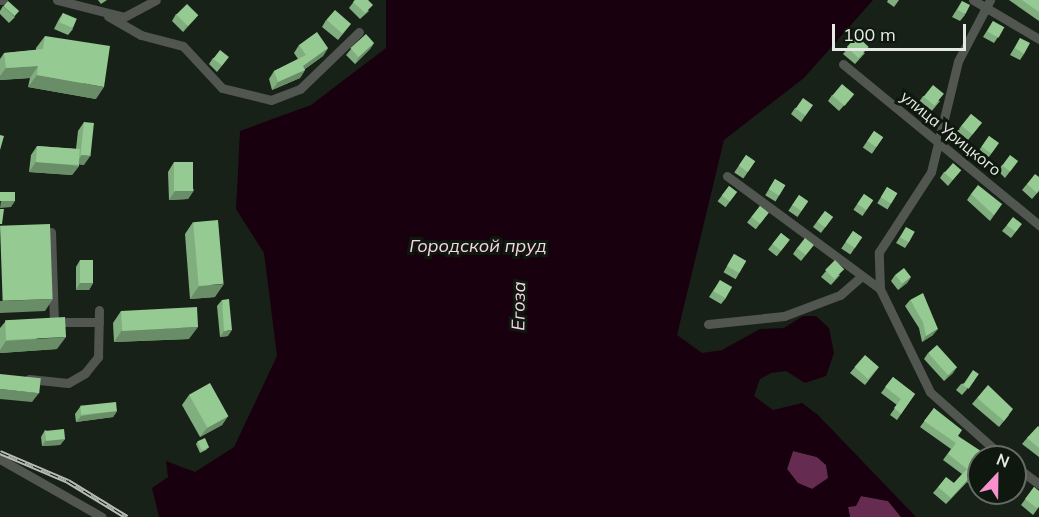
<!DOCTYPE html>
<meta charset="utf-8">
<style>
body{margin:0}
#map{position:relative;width:1039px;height:517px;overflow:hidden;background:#182117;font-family:Mulish,sans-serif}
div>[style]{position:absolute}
.forest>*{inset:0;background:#652b50}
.water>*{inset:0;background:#18000e}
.minor>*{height:9px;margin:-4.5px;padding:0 4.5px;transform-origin:4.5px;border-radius:4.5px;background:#515651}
.rail>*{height:5px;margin-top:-2.5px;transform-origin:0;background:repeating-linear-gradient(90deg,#0f180e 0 9px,#b6bdb5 0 18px);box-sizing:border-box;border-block:2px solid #b6bdb5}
.wall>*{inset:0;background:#80ae7e;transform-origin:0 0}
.shaded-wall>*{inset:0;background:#688d67}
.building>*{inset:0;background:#95ca93;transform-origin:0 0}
span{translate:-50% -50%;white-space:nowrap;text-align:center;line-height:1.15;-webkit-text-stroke:6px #0f180e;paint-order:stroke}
.street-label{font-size:16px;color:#e5ebe4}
.water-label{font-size:18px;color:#f9d3e8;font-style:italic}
.north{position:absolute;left:967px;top:445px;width:60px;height:60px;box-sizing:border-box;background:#0f180e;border:2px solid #656c64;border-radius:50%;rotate:22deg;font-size:16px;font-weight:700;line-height:24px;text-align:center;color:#e5ebe4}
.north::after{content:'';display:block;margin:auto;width:21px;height:27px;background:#f690cf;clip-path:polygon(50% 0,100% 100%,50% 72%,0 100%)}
.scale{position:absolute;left:832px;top:24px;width:134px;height:27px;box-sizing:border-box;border:3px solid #e5ebe4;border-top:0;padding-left:8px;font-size:18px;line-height:21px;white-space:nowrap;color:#e5ebe4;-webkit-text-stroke:4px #0f180e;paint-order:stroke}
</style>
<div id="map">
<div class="forest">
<i style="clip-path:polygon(793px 451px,817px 457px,826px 465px,829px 478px,812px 489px,797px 483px,787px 469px)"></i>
<i style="clip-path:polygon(861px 496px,888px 501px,901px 517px,850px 517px,848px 507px)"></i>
</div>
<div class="water">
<i style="clip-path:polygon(evenodd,386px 0,873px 0,804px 78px,724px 140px,677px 335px,702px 353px,722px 350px,760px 329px,784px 328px,803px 316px,816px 316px,829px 328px,834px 353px,826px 376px,805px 383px,786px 371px,771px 373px,760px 379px,754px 396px,773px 410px,802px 403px,818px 415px,916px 517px,901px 517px,888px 501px,861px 496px,856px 506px,848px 507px,850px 517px,159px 517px,152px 488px,168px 477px,166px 461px,195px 472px,234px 447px,277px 356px,264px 253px,236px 209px,240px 131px,311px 105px,386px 48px,386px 0,793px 451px,817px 457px,826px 465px,828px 478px,812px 489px,798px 483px,787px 469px,793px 451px)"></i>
</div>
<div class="minor">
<i style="left:0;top:0;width:3px"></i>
<i style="left:57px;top:0;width:69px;rotate:14.2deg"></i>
<i style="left:124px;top:17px;width:36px;rotate:-28deg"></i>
<i style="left:973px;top:0;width:77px;rotate:30.6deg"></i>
<i style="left:108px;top:16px;width:38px;rotate:30deg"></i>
<i style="left:141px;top:35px;width:43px;rotate:14.7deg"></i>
<i style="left:183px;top:46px;width:57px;rotate:47.1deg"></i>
<i style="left:222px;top:88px;width:50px;rotate:13.8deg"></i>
<i style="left:271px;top:100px;width:31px;rotate:-21deg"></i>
<i style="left:300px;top:89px;width:82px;rotate:-44deg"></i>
<i style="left:843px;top:64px;width:254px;rotate:39.4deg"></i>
<i style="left:727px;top:176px;width:190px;rotate:36.4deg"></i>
<i style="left:880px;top:289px;width:114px;rotate:64.1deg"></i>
<i style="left:930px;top:392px;width:98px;rotate:41.7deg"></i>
<i style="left:51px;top:232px;width:90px;rotate:88.1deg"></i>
<i style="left:880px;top:289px;width:37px;rotate:-92deg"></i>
<i style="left:879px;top:252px;width:95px;rotate:-57deg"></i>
<i style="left:931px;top:172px;width:114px;rotate:-76.3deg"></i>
<i style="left:958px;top:61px;width:69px;rotate:-62.3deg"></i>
<i style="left:53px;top:322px;width:46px"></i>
<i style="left:708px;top:324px;width:76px;rotate:-6deg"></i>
<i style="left:784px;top:316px;width:60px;rotate:-20.6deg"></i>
<i style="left:840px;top:295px;width:29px;rotate:-41deg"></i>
<i style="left:29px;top:379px;width:39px;rotate:6deg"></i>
<i style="left:68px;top:383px;width:20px;rotate:-30deg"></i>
<i style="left:85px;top:373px;width:21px;rotate:-51deg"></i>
<i style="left:98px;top:357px;width:47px;rotate:-88.8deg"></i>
<i style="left:0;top:459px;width:117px;rotate:29.6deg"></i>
<i style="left:1015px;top:466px;width:30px;rotate:37deg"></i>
</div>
<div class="rail">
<i style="left:0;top:452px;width:74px;rotate:23.1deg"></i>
<i style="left:68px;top:481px;width:69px;rotate:31.4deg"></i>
</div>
<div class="wall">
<i style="clip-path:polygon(98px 0,107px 0,101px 4px)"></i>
<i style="clip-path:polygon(355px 0,369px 11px,360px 19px,349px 8px)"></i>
<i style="clip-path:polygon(888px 0,899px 0,894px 7px,887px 2px)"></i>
<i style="clip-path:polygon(1009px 0,1039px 0,1039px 21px)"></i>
<i style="clip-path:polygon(962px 1px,965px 15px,960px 21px,952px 17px)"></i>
<i style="clip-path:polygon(3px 6px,15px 17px,9px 23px,0 14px,0 11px)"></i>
<i style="clip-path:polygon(63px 13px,73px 29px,68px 35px,54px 29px,59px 19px)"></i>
<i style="clip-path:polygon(176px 14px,198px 15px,193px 21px,183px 32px,172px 21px)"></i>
<i style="clip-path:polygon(326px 20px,351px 24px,338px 40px,322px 27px)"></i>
<i style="clip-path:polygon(993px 21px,998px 37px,994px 43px,983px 37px)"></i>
<i style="clip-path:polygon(45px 36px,96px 99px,28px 87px,30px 78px,0 80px,0 59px,4px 53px,36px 50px,36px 48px)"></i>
<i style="clip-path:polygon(1020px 38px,1024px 54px,1020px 60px,1010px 55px)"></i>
<i style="clip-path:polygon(374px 43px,370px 49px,355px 64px,346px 55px,351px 49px)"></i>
<i style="clip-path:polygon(299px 45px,328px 48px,323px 56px,305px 69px,305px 70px,300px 78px,272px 90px,269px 79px,274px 71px,298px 59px,294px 53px)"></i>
<i style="clip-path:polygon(848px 48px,865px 53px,855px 64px,843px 54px)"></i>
<i style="clip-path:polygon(229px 57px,217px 72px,209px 64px,213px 58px)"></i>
<i style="clip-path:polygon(832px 95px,849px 100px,839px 111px,828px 101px)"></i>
<i style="clip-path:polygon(923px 96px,940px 101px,931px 112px,919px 102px)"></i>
<i style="clip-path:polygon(813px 105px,801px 122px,791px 114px,795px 108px)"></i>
<i style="left:971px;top:114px;width:14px;height:22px;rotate:39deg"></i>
<i style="clip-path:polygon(84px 122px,84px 165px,79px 164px,79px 166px,72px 175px,29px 172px,31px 155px,37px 146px,76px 149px,78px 131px)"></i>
<i style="left:874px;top:131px;width:11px;height:20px;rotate:34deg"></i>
<i style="left:989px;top:136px;width:12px;height:20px;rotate:35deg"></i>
<i style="left:746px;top:155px;width:11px;height:21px;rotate:34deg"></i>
<i style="clip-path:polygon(1018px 161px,1005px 178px,998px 171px,1002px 165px)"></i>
<i style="clip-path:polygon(174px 162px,194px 190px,188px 199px,169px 200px,168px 172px)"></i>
<i style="clip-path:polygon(961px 170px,948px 186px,940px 178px,944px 172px)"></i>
<i style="clip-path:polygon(1039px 177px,1039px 191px,1032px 199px,1022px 190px,1027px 184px)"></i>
<i style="left:775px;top:179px;width:12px;height:19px;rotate:31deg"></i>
<i style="left:729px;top:186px;width:10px;height:19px;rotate:37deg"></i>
<i style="left:887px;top:187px;width:12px;height:19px;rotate:31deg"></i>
<i style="left:864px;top:194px;width:11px;height:19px;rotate:34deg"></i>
<i style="clip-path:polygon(971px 194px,1002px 204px,990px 221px,967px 200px)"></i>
<i style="left:799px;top:195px;width:11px;height:19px;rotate:34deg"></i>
<i style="left:760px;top:206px;width:11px;height:21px;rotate:38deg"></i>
<i style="left:825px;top:211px;width:10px;height:20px;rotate:37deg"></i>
<i style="clip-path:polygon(193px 222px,215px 297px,190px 299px,185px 234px)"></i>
<i style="clip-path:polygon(1022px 224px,1011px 238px,1002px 231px,1007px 225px)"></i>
<i style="clip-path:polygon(906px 227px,909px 242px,905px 248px,896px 243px)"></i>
<i style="left:853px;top:231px;width:11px;height:21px;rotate:34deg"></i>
<i style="left:781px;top:233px;width:11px;height:21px;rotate:38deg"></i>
<i style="clip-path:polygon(814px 245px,801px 261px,793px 254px,797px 248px)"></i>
<i style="left:734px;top:254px;width:14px;height:21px;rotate:30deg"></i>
<i style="clip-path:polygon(80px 260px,93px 283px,89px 290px,76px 290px,76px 267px)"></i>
<i style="clip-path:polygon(826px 271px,840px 275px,831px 285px,821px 277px)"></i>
<i style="clip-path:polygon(895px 275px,911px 277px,907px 283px,898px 290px,891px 281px)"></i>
<i style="clip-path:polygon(720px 280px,726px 298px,721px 304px,709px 297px)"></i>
<i style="clip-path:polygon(222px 300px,228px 336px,220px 337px,217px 306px)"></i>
<i style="clip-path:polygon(910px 300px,933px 335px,922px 342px,919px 328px,905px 306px)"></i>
<i style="clip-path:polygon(121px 311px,189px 339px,114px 342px,113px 323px)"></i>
<i style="clip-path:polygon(5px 322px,57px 349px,0 353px,0 328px)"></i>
<i style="clip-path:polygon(928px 353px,953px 373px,944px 381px,924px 359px)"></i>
<i style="clip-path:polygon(855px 367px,879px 367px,865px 385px,850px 373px)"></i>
<i style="clip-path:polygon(893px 377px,915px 394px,897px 420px,890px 415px,897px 405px,881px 393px)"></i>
<i style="clip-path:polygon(974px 381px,962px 395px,956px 390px,961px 384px)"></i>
<i style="clip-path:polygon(189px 395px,228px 416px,222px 425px,200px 437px,182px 405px)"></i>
<i style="clip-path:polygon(977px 398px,1009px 415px,999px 427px,972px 404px)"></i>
<i style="clip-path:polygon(80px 407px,117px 411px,113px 417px,76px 422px,75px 414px)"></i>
<i style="clip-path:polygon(934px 408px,958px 436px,979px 457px,979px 492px,967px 482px,946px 504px,933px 493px,938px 487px,954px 483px,962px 474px,943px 460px,951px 449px,920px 427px)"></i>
<i style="clip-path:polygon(1039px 427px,1039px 457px,1022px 444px,1027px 438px)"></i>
<i style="clip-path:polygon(45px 430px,65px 439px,60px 445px,42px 446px,41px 437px)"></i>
<i style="clip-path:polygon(198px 441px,209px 447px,206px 450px,200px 453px,196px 444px)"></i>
<i style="clip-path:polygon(1034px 487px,1039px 491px,1039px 507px,1033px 515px,1021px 505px)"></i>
<i style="clip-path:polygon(980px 493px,991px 493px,986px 498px)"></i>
</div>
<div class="shaded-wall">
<i style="clip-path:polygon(198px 15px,193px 21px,183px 32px,187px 26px)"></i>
<i style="clip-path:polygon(374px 43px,370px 49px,355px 64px,359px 57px)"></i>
<i style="clip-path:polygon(328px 48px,323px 56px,299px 73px,305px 70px,300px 78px,272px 90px,278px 82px)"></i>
<i style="clip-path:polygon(38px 66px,30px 78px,0 80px,0 76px,6px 68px)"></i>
<i style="clip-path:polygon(37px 75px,104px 87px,96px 99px,28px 87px)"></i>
<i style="clip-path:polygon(82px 155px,91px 155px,84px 165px,75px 164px)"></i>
<i style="clip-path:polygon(36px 162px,79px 166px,72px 175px,29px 172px)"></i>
<i style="clip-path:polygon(194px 190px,188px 199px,169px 200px,175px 191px)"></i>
<i style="clip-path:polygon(1px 201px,15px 201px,11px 207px,0 208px)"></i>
<i style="clip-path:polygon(911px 277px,907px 283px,898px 290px,903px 284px)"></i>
<i style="clip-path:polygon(80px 283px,93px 283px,89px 290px,76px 290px)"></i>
<i style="clip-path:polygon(224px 284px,215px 297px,190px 299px,199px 286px)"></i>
<i style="clip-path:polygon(53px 299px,45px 311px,0 313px,0 301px)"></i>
<i style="clip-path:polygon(198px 327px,189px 339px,114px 342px,122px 330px)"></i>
<i style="clip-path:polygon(938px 329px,933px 335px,922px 342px,926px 336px)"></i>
<i style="clip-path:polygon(232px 330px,228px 336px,220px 337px,224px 331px)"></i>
<i style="clip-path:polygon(66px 337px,57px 349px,0 353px,0 350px,6px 341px)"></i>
<i style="clip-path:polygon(957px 367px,953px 373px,944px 381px,948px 375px)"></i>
<i style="clip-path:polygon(0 389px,39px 393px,32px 402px,0 399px)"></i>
<i style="clip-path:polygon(117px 411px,113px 417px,76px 422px,81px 416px)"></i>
<i style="clip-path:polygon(228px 416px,222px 425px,200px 437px,207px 428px)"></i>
<i style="clip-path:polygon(65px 439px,60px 445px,42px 446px,46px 440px)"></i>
<i style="clip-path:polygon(971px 476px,967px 482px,946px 504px,951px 498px)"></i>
</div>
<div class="building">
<i style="clip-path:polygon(355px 0,368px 0,373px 5px,365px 13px,353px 2px)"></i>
<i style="clip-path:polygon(1022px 0,1039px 0,1039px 12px)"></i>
<i style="left:8px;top:1px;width:15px;height:7px;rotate:42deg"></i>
<i style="left:962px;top:1px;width:9px;height:10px;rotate:27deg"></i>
<i style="left:187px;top:4px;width:16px;height:15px;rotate:45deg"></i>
<i style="left:335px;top:10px;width:21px;height:13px;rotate:41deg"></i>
<i style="left:63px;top:13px;width:15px;height:10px;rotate:23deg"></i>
<i style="left:993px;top:21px;width:13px;height:12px;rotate:29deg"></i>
<i style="clip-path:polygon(317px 32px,328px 48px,303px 66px,305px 70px,278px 82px,274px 71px,306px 55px,299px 45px)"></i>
<i style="left:366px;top:34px;width:12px;height:21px;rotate:48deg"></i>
<i style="clip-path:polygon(45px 36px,110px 46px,104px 87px,37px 75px,38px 66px,6px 68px,4px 53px,43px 49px)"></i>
<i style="left:857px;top:36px;width:16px;height:15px;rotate:43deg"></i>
<i style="clip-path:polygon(1020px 38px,1030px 43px,1024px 54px,1015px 48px)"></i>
<i style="left:220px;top:50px;width:11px;height:11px;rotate:38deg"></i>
<i style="left:842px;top:84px;width:16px;height:15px;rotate:40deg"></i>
<i style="left:933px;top:85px;width:14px;height:15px;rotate:39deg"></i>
<i style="left:803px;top:98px;width:12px;height:13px;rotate:35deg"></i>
<i style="left:971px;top:114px;width:14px;height:15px;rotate:39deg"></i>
<i style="left:84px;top:122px;width:10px;height:33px;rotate:6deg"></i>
<i style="left:874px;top:131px;width:11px;height:12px;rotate:34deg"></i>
<i style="clip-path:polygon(0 135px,4px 136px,0 150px)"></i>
<i style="left:989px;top:136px;width:12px;height:13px;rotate:35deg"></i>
<i style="left:37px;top:146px;width:43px;height:16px;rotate:4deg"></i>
<i style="left:746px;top:155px;width:11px;height:13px;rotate:34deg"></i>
<i style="left:1010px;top:155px;width:10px;height:13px;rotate:37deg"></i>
<i style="left:174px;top:162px;width:19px;height:29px"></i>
<i style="left:953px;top:163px;width:11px;height:13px;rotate:41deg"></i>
<i style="clip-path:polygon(1035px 174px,1039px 177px,1039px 190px,1037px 193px,1027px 184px)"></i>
<i style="left:775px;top:179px;width:12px;height:12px;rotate:31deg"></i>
<i style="clip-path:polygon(978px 185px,1002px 204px,994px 215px,971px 194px)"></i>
<i style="left:729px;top:186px;width:10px;height:12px;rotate:37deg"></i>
<i style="left:887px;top:187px;width:12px;height:12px;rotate:31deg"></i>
<i style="left:0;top:192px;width:15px;height:9px"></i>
<i style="left:864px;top:194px;width:11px;height:12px;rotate:34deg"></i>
<i style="left:799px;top:195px;width:11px;height:12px;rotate:34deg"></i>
<i style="left:760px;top:206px;width:11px;height:14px;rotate:38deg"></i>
<i style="clip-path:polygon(0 209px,4px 209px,2px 224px,0 224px)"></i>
<i style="left:825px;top:211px;width:10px;height:13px;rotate:37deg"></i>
<i style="left:1013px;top:217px;width:11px;height:10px;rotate:38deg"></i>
<i style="left:218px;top:220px;width:64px;height:25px;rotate:85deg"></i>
<i style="left:50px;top:224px;width:75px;height:50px;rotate:88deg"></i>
<i style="left:906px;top:227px;width:10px;height:12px;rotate:29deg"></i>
<i style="left:853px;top:231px;width:11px;height:13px;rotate:34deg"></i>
<i style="left:781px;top:233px;width:11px;height:14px;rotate:38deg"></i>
<i style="left:805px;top:238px;width:11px;height:13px;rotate:38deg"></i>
<i style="left:734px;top:254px;width:14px;height:14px;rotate:30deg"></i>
<i style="left:80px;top:260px;width:13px;height:23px"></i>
<i style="left:835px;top:260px;width:13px;height:14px;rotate:45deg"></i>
<i style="left:904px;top:268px;width:11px;height:11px;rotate:52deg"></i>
<i style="left:720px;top:280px;width:14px;height:13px;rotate:30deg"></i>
<i style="clip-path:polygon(923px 293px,938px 329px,926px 336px,923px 322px,910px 300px)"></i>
<i style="clip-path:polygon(229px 299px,232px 330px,224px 331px,222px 300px)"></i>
<i style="left:197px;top:307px;width:20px;height:76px;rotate:87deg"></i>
<i style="left:65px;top:317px;width:20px;height:60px;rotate:87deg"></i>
<i style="left:937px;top:345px;width:30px;height:12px;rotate:48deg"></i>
<i style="left:865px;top:355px;width:18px;height:16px;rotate:41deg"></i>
<i style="left:973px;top:370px;width:7px;height:18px;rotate:34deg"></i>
<i style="left:0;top:374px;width:41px;height:15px;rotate:6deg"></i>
<i style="clip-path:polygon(893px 377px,915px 394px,901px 414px,894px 408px,901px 399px,885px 387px)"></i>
<i style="left:210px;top:383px;width:38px;height:24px;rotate:61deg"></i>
<i style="clip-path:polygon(988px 385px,1013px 409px,1004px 421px,977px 398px)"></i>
<i style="left:116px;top:402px;width:9px;height:36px;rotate:84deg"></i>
<i style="clip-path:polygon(934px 408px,962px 430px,958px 436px,990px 457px,979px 457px,979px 482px,971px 476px,951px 498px,938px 487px,946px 477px,954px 483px,967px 469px,948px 454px,956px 443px,924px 421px)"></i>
<i style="clip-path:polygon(1038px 426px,1039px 427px,1039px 448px,1027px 438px)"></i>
<i style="left:64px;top:429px;width:10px;height:19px;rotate:84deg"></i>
<i style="left:205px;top:438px;width:10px;height:8px;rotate:66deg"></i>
<i style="clip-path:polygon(1034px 487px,1039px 491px,1039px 506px,1037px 508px,1025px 499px)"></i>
</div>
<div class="street-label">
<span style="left:951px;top:133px;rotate:39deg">улица Урицкого</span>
</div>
<div class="water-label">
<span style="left:478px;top:246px">Городской пруд</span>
<span style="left:519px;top:306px;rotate:-89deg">Егоза</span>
</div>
<div class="north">N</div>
<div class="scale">100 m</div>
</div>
